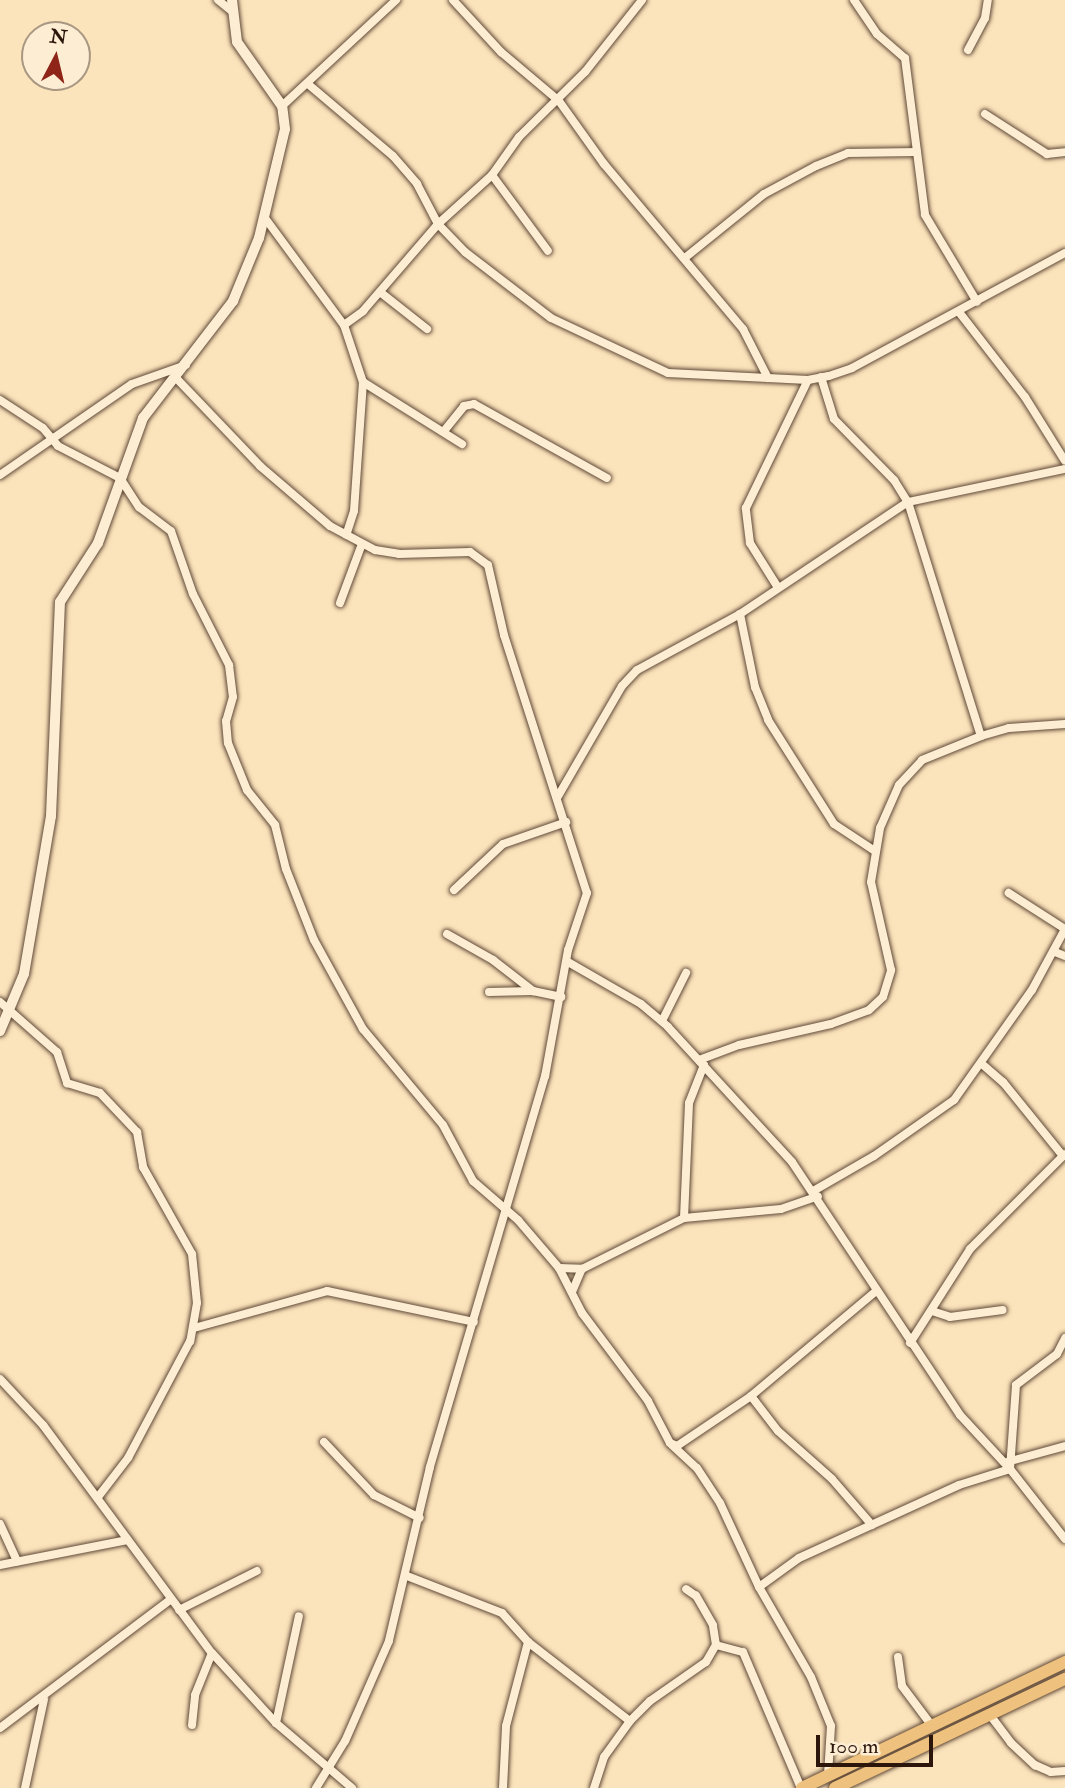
<!DOCTYPE html>
<style>
body{margin:0}
#map{position:relative;width:1065px;height:1788px;overflow:hidden;background:#fbe3bb;font-family:"IM FELL Double Pica",serif}
div>[style]{position:absolute}
.roads{filter:drop-shadow(0 0 2px #604938) drop-shadow(0 0 2px #604938)}
.minor>*{height:8px;margin:-4px;padding:0 4px;transform-origin:4px;border-radius:4px;background:#fcedd3}
.tertiary>*{height:10px;margin:-5px;padding:0 5px;transform-origin:5px;border-radius:5px;background:#fcedd3}
.trunk>*{height:12px;margin:-6px;padding:0 6px;transform-origin:6px;border-radius:6px;background:#eec27e}
span{translate:-50% -50%;white-space:nowrap;text-align:center;line-height:1.15;-webkit-text-stroke:5px #fcedd3;paint-order:stroke}
.north{position:absolute;left:21px;top:21px;width:70px;height:70px;box-sizing:border-box;background:#fcedd3;border:2px solid #a99783;border-radius:50%;rotate:7deg;font-size:19px;font-weight:700;line-height:28px;text-align:center;color:#2c160c}
.north::after{content:'';display:block;margin:auto;width:24px;height:32px;background:#8f2418;clip-path:polygon(50% 0,100% 100%,50% 72%,0 100%)}
.scale{position:absolute;left:816px;top:1735px;width:117px;height:32px;box-sizing:border-box;border:4px solid #2c160c;border-top:0;padding-left:9px;font-size:21px;line-height:24px;white-space:nowrap;color:#2c160c;-webkit-text-stroke:5px #fcedd3;paint-order:stroke}
</style>
<div id="map">
<div class="roads">
<div class="minor">
<i style="left:218px;top:0;width:19px;rotate:39deg"></i>
<i style="left:453px;top:0;width:71px;rotate:47.3deg"></i>
<i style="left:501px;top:52px;width:76px;rotate:40.2deg"></i>
<i style="left:559px;top:101px;width:77px;rotate:54.5deg"></i>
<i style="left:604px;top:164px;width:216px;rotate:49.9deg"></i>
<i style="left:743px;top:329px;width:55px;rotate:63deg"></i>
<i style="left:854px;top:0;width:41px;rotate:55.9deg"></i>
<i style="left:877px;top:34px;width:37px;rotate:41deg"></i>
<i style="left:905px;top:58px;width:158px;rotate:82.7deg"></i>
<i style="left:925px;top:215px;width:101px;rotate:59.1deg"></i>
<i style="left:968px;top:50px;width:36px;rotate:-62deg"></i>
<i style="left:985px;top:18px;width:18px;rotate:-81deg"></i>
<i style="left:308px;top:84px;width:111px;rotate:40.3deg"></i>
<i style="left:393px;top:156px;width:37px;rotate:49deg"></i>
<i style="left:417px;top:184px;width:45px;rotate:62.3deg"></i>
<i style="left:438px;top:224px;width:39px;rotate:46deg"></i>
<i style="left:465px;top:252px;width:108px;rotate:37.5deg"></i>
<i style="left:551px;top:318px;width:129px;rotate:25.2deg"></i>
<i style="left:668px;top:373px;width:140px;rotate:2.9deg"></i>
<i style="left:808px;top:380px;width:21px;rotate:-11deg"></i>
<i style="left:829px;top:376px;width:24px;rotate:-19deg"></i>
<i style="left:852px;top:368px;width:242px;rotate:-28.4deg"></i>
<i style="left:282px;top:106px;width:156px;rotate:-42.9deg"></i>
<i style="left:985px;top:114px;width:74px;rotate:32.8deg"></i>
<i style="left:1047px;top:154px;width:18px;rotate:-6deg"></i>
<i style="left:492px;top:175px;width:94px;rotate:53.6deg"></i>
<i style="left:265px;top:218px;width:133px;rotate:53.6deg"></i>
<i style="left:344px;top:325px;width:60px;rotate:71.6deg"></i>
<i style="left:363px;top:382px;width:129px;rotate:94deg"></i>
<i style="left:354px;top:511px;width:25px;rotate:108deg"></i>
<i style="left:686px;top:257px;width:100px;rotate:-38.9deg"></i>
<i style="left:764px;top:194px;width:59px;rotate:-28.3deg"></i>
<i style="left:816px;top:166px;width:35px;rotate:-22deg"></i>
<i style="left:848px;top:153px;width:69px;rotate:-0.8deg"></i>
<i style="left:380px;top:292px;width:60px;rotate:38.2deg"></i>
<i style="left:959px;top:312px;width:108px;rotate:52.2deg"></i>
<i style="left:1025px;top:397px;width:75px;rotate:58deg"></i>
<i style="left:344px;top:325px;width:24px;rotate:-36deg"></i>
<i style="left:363px;top:311px;width:115px;rotate:-49.2deg"></i>
<i style="left:438px;top:224px;width:73px;rotate:-42.2deg"></i>
<i style="left:492px;top:175px;width:47px;rotate:-54.6deg"></i>
<i style="left:519px;top:137px;width:93px;rotate:-44.6deg"></i>
<i style="left:585px;top:72px;width:92px;rotate:-51.6deg"></i>
<i style="left:821px;top:377px;width:44px;rotate:72.8deg"></i>
<i style="left:834px;top:419px;width:86px;rotate:45.5deg"></i>
<i style="left:894px;top:480px;width:26px;rotate:58deg"></i>
<i style="left:908px;top:502px;width:245px;rotate:72.7deg"></i>
<i style="left:176px;top:378px;width:122px;rotate:46.3deg"></i>
<i style="left:260px;top:466px;width:92px;rotate:40.6deg"></i>
<i style="left:330px;top:526px;width:51px;rotate:28.1deg"></i>
<i style="left:375px;top:550px;width:24px;rotate:9deg"></i>
<i style="left:399px;top:554px;width:71px;rotate:-1.6deg"></i>
<i style="left:470px;top:552px;width:22px;rotate:36deg"></i>
<i style="left:488px;top:565px;width:72px;rotate:77.1deg"></i>
<i style="left:504px;top:635px;width:271px;rotate:72.2deg"></i>
<i style="left:587px;top:893px;width:60px;rotate:108.4deg"></i>
<i style="left:568px;top:950px;width:128px;rotate:100.3deg"></i>
<i style="left:545px;top:1076px;width:408px;rotate:106.4deg"></i>
<i style="left:430px;top:1467px;width:179px;rotate:103.3deg"></i>
<i style="left:389px;top:1641px;width:109px;rotate:113.7deg"></i>
<i style="left:345px;top:1741px;width:55px;rotate:121.7deg"></i>
<i style="left:363px;top:382px;width:117px;rotate:32.1deg"></i>
<i style="left:0;top:400px;width:51px;rotate:33.1deg"></i>
<i style="left:43px;top:428px;width:23px;rotate:50deg"></i>
<i style="left:58px;top:446px;width:70px;rotate:27.3deg"></i>
<i style="left:120px;top:478px;width:35px;rotate:57deg"></i>
<i style="left:139px;top:507px;width:40px;rotate:37deg"></i>
<i style="left:171px;top:531px;width:67px;rotate:70.8deg"></i>
<i style="left:193px;top:594px;width:80px;rotate:63.1deg"></i>
<i style="left:229px;top:665px;width:32px;rotate:83deg"></i>
<i style="left:233px;top:697px;width:25px;rotate:106deg"></i>
<i style="left:226px;top:721px;width:22px;rotate:85deg"></i>
<i style="left:228px;top:743px;width:51px;rotate:68deg"></i>
<i style="left:247px;top:790px;width:45px;rotate:51.3deg"></i>
<i style="left:275px;top:825px;width:45px;rotate:76deg"></i>
<i style="left:286px;top:869px;width:76px;rotate:68.5deg"></i>
<i style="left:314px;top:940px;width:102px;rotate:61.2deg"></i>
<i style="left:363px;top:1029px;width:125px;rotate:50.2deg"></i>
<i style="left:443px;top:1125px;width:64px;rotate:61.8deg"></i>
<i style="left:473px;top:1181px;width:60px;rotate:40.9deg"></i>
<i style="left:518px;top:1220px;width:63px;rotate:49.5deg"></i>
<i style="left:559px;top:1268px;width:23px;rotate:2deg"></i>
<i style="left:582px;top:1269px;width:114px;rotate:-26.6deg"></i>
<i style="left:684px;top:1218px;width:97px;rotate:-5.3deg"></i>
<i style="left:781px;top:1209px;width:39px;rotate:-19deg"></i>
<i style="left:444px;top:431px;width:32px;rotate:-51deg"></i>
<i style="left:464px;top:406px;width:10px;rotate:-11deg"></i>
<i style="left:474px;top:404px;width:152px;rotate:29.1deg"></i>
<i style="left:0;top:475px;width:160px;rotate:-34.6deg"></i>
<i style="left:132px;top:384px;width:57px;rotate:-19.4deg"></i>
<i style="left:777px;top:586px;width:51px;rotate:-122.1deg"></i>
<i style="left:750px;top:543px;width:35px;rotate:-97deg"></i>
<i style="left:746px;top:508px;width:142px;rotate:-64.2deg"></i>
<i style="left:340px;top:603px;width:63px;rotate:-69.6deg"></i>
<i style="left:740px;top:614px;width:75px;rotate:78.4deg"></i>
<i style="left:755px;top:687px;width:35px;rotate:68deg"></i>
<i style="left:768px;top:720px;width:123px;rotate:57.6deg"></i>
<i style="left:834px;top:824px;width:49px;rotate:33.4deg"></i>
<i style="left:557px;top:798px;width:129px;rotate:-59.9deg"></i>
<i style="left:622px;top:686px;width:22px;rotate:-47deg"></i>
<i style="left:637px;top:670px;width:117px;rotate:-28.5deg"></i>
<i style="left:740px;top:614px;width:202px;rotate:-33.7deg"></i>
<i style="left:908px;top:502px;width:160px;rotate:-11.9deg"></i>
<i style="left:454px;top:890px;width:67px;rotate:-43.2deg"></i>
<i style="left:503px;top:844px;width:67px;rotate:-19.2deg"></i>
<i style="left:447px;top:934px;width:53px;rotate:29.5deg"></i>
<i style="left:493px;top:960px;width:51px;rotate:37.8deg"></i>
<i style="left:533px;top:991px;width:29px;rotate:12deg"></i>
<i style="left:1055px;top:952px;width:11px;rotate:22deg"></i>
<i style="left:568px;top:962px;width:84px;rotate:29.9deg"></i>
<i style="left:641px;top:1004px;width:35px;rotate:40deg"></i>
<i style="left:668px;top:1027px;width:183px;rotate:47.4deg"></i>
<i style="left:792px;top:1162px;width:304px;rotate:56.4deg"></i>
<i style="left:960px;top:1415px;width:74px;rotate:47.2deg"></i>
<i style="left:1010px;top:1469px;width:89px;rotate:51.8deg"></i>
<i style="left:489px;top:992px;width:44px;rotate:-1.3deg"></i>
<i style="left:0;top:1002px;width:76px;rotate:41.3deg"></i>
<i style="left:57px;top:1052px;width:33px;rotate:72deg"></i>
<i style="left:67px;top:1083px;width:34px;rotate:17deg"></i>
<i style="left:100px;top:1093px;width:54px;rotate:46.5deg"></i>
<i style="left:137px;top:1132px;width:36px;rotate:80deg"></i>
<i style="left:143px;top:1167px;width:100px;rotate:60.6deg"></i>
<i style="left:192px;top:1254px;width:49px;rotate:84.2deg"></i>
<i style="left:197px;top:1303px;width:39px;rotate:100deg"></i>
<i style="left:190px;top:1341px;width:132px;rotate:117.9deg"></i>
<i style="left:128px;top:1458px;width:49px;rotate:127.6deg"></i>
<i style="left:662px;top:1021px;width:54px;rotate:-63.4deg"></i>
<i style="left:699px;top:1060px;width:43px;rotate:-20.6deg"></i>
<i style="left:739px;top:1045px;width:94px;rotate:-12.9deg"></i>
<i style="left:831px;top:1024px;width:40px;rotate:-20.2deg"></i>
<i style="left:869px;top:1010px;width:19px;rotate:-43deg"></i>
<i style="left:883px;top:997px;width:28px;rotate:-73deg"></i>
<i style="left:891px;top:970px;width:90px;rotate:-102.8deg"></i>
<i style="left:871px;top:882px;width:55px;rotate:-80.5deg"></i>
<i style="left:880px;top:828px;width:47px;rotate:-66.2deg"></i>
<i style="left:899px;top:785px;width:34px;rotate:-47deg"></i>
<i style="left:922px;top:760px;width:64px;rotate:-22.1deg"></i>
<i style="left:981px;top:736px;width:29px;rotate:-16deg"></i>
<i style="left:1009px;top:728px;width:56px;rotate:-4.1deg"></i>
<i style="left:982px;top:1064px;width:28px;rotate:41deg"></i>
<i style="left:1003px;top:1082px;width:95px;rotate:51deg"></i>
<i style="left:815px;top:1190px;width:68px;rotate:-30deg"></i>
<i style="left:874px;top:1156px;width:98px;rotate:-35deg"></i>
<i style="left:954px;top:1100px;width:135px;rotate:-54.7deg"></i>
<i style="left:1032px;top:990px;width:69px;rotate:-61.6deg"></i>
<i style="left:1065px;top:929px;width:67px;rotate:-147.3deg"></i>
<i style="left:684px;top:1218px;width:115px;rotate:-87.5deg"></i>
<i style="left:689px;top:1103px;width:41px;rotate:-68.5deg"></i>
<i style="left:559px;top:1268px;width:51px;rotate:62.9deg"></i>
<i style="left:582px;top:1313px;width:110px;rotate:53.1deg"></i>
<i style="left:648px;top:1401px;width:47px;rotate:62.4deg"></i>
<i style="left:670px;top:1443px;width:8px;rotate:23deg"></i>
<i style="left:677px;top:1446px;width:89px;rotate:-34deg"></i>
<i style="left:751px;top:1396px;width:163px;rotate:-40deg"></i>
<i style="left:572px;top:1292px;width:25px;rotate:-67deg"></i>
<i style="left:932px;top:1311px;width:19px;rotate:18deg"></i>
<i style="left:950px;top:1317px;width:53px;rotate:-7.5deg"></i>
<i style="left:194px;top:1328px;width:138px;rotate:-15.5deg"></i>
<i style="left:327px;top:1291px;width:150px;rotate:11.9deg"></i>
<i style="left:910px;top:1343px;width:112px;rotate:-57.4deg"></i>
<i style="left:970px;top:1249px;width:134px;rotate:-45deg"></i>
<i style="left:0;top:1379px;width:63px;rotate:46.9deg"></i>
<i style="left:43px;top:1425px;width:284px;rotate:53.5deg"></i>
<i style="left:212px;top:1653px;width:95px;rotate:47.6deg"></i>
<i style="left:276px;top:1723px;width:100px;rotate:40.5deg"></i>
<i style="left:751px;top:1396px;width:44px;rotate:52.4deg"></i>
<i style="left:778px;top:1431px;width:72px;rotate:41.6deg"></i>
<i style="left:832px;top:1479px;width:61px;rotate:49deg"></i>
<i style="left:324px;top:1442px;width:73px;rotate:46.7deg"></i>
<i style="left:374px;top:1495px;width:51px;rotate:26.6deg"></i>
<i style="left:672px;top:1445px;width:34px;rotate:43deg"></i>
<i style="left:697px;top:1468px;width:42px;rotate:56.7deg"></i>
<i style="left:720px;top:1503px;width:93px;rotate:65.1deg"></i>
<i style="left:759px;top:1587px;width:104px;rotate:60deg"></i>
<i style="left:811px;top:1677px;width:53px;rotate:67.8deg"></i>
<i style="left:831px;top:1726px;width:49px;rotate:93.5deg"></i>
<i style="left:1007px;top:1462px;width:60px;rotate:-15.4deg"></i>
<i style="left:0;top:1524px;width:41px;rotate:65.3deg"></i>
<i style="left:0;top:1565px;width:130px;rotate:-11.1deg"></i>
<i style="left:407px;top:1576px;width:102px;rotate:21.3deg"></i>
<i style="left:502px;top:1613px;width:39px;rotate:48deg"></i>
<i style="left:528px;top:1642px;width:129px;rotate:37.8deg"></i>
<i style="left:759px;top:1587px;width:49px;rotate:-35.9deg"></i>
<i style="left:799px;top:1558px;width:176px;rotate:-24.5deg"></i>
<i style="left:959px;top:1485px;width:53px;rotate:-17.4deg"></i>
<i style="left:1010px;top:1469px;width:84px;rotate:-85.9deg"></i>
<i style="left:1016px;top:1385px;width:51px;rotate:-37.1deg"></i>
<i style="left:1057px;top:1354px;width:18px;rotate:-63deg"></i>
<i style="left:179px;top:1610px;width:87px;rotate:-26.6deg"></i>
<i style="left:716px;top:1645px;width:28px;rotate:15deg"></i>
<i style="left:743px;top:1652px;width:148px;rotate:66.9deg"></i>
<i style="left:898px;top:1657px;width:29px;rotate:82deg"></i>
<i style="left:902px;top:1686px;width:50px;rotate:53.1deg"></i>
<i style="left:990px;top:1715px;width:35px;rotate:53deg"></i>
<i style="left:1011px;top:1743px;width:33px;rotate:43deg"></i>
<i style="left:1035px;top:1765px;width:17px;rotate:24deg"></i>
<i style="left:1051px;top:1772px;width:14px;rotate:-4deg"></i>
<i style="left:276px;top:1723px;width:109px;rotate:-77.9deg"></i>
<i style="left:192px;top:1725px;width:30px;rotate:-84deg"></i>
<i style="left:195px;top:1695px;width:45px;rotate:-68deg"></i>
<i style="left:0;top:1728px;width:214px;rotate:-37deg"></i>
<i style="left:25px;top:1788px;width:91px;rotate:-77.9deg"></i>
<i style="left:503px;top:1788px;width:62px;rotate:-87.2deg"></i>
<i style="left:506px;top:1726px;width:87px;rotate:-75.3deg"></i>
<i style="left:594px;top:1788px;width:33px;rotate:-72deg"></i>
<i style="left:604px;top:1757px;width:44px;rotate:-54.2deg"></i>
<i style="left:630px;top:1721px;width:28px;rotate:-45deg"></i>
<i style="left:650px;top:1701px;width:68px;rotate:-34.9deg"></i>
<i style="left:706px;top:1662px;width:20px;rotate:-60deg"></i>
<i style="left:716px;top:1645px;width:20px;rotate:-99deg"></i>
<i style="left:713px;top:1625px;width:34px;rotate:-120deg"></i>
<i style="left:696px;top:1596px;width:12px;rotate:-145deg"></i>
</div>
<div class="tertiary">
<i style="left:0;top:1031px;width:62px;rotate:-67.2deg"></i>
<i style="left:24px;top:974px;width:160px;rotate:-80.3deg"></i>
<i style="left:51px;top:816px;width:214px;rotate:-87.6deg"></i>
<i style="left:60px;top:602px;width:70px;rotate:-57.2deg"></i>
<i style="left:98px;top:543px;width:133px;rotate:-70.2deg"></i>
<i style="left:143px;top:418px;width:148px;rotate:-52.4deg"></i>
<i style="left:233px;top:301px;width:68px;rotate:-67.6deg"></i>
<i style="left:259px;top:238px;width:112px;rotate:-76.6deg"></i>
<i style="left:285px;top:129px;width:23px;rotate:-97deg"></i>
<i style="left:282px;top:106px;width:78px;rotate:-125.1deg"></i>
<i style="left:237px;top:42px;width:42px;rotate:-96.8deg"></i>
</div>
<div class="trunk">
<i style="left:802px;top:1788px;width:292px;rotate:-25.6deg"></i>
<i style="left:835px;top:1788px;width:255px;rotate:-25.4deg"></i>
</div>
</div>
<div class="north">N</div>
<div class="scale">100 m</div>
</div>
